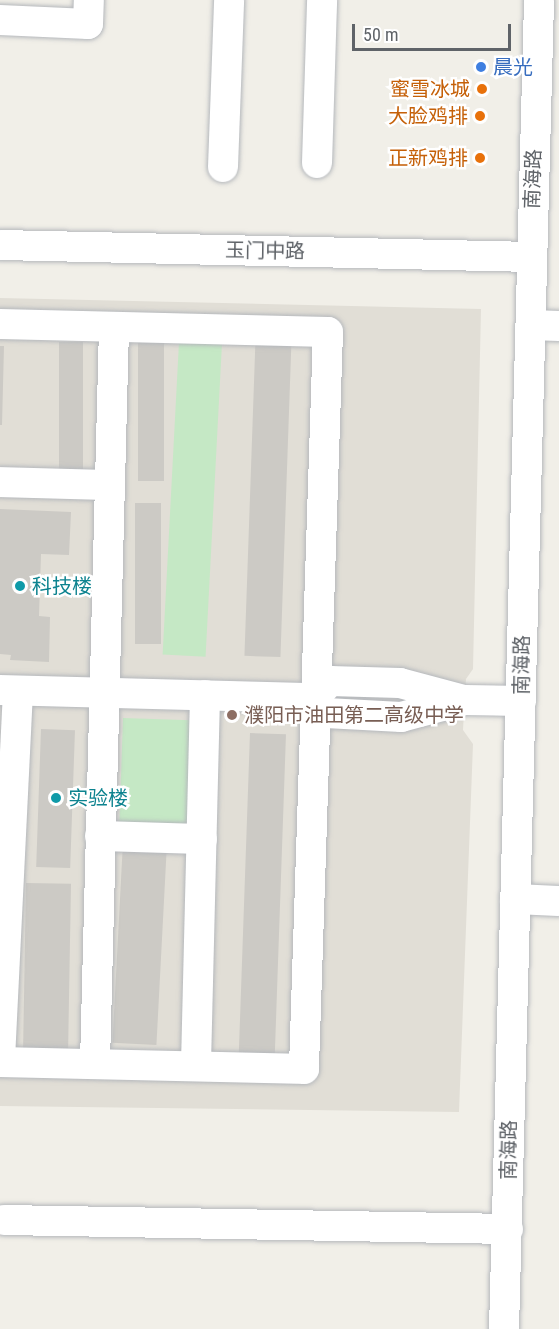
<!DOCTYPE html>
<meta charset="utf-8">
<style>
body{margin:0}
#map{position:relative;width:559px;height:1329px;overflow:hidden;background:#f1efe8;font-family:"Roboto Condensed","Noto Sans SC",sans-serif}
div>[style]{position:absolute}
.education>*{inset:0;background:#e1ded6}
.green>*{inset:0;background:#c5e8c5;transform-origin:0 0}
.building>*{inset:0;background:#cccac5;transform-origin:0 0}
.roads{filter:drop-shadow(0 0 2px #b5b8bc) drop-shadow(0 0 2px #b5b8bc)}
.minor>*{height:30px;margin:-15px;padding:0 15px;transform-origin:15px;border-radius:15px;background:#fff}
.dots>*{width:16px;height:16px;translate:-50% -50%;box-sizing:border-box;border:3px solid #fff;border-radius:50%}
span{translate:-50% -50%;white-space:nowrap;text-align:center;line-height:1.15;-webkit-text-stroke:5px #fff;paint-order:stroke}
.shop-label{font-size:20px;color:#366cbe}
.left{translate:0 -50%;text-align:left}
.food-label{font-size:20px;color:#c56008}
.right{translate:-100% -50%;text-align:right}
.street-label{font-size:20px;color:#5f6368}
.culture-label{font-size:20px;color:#0d838f}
.education-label{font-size:20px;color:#785e54}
.scale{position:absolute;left:352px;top:24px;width:159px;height:27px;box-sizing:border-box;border:3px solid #5f6368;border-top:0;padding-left:8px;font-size:18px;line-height:21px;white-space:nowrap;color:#5f6368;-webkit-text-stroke:4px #fff;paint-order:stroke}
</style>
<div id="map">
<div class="education">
<i style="clip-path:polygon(0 298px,481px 309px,473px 669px,466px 679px,463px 730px,473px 744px,459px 1112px,0 1106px)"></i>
</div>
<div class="green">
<i style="left:179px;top:342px;width:43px;height:313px;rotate:3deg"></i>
<i style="left:123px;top:718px;width:68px;height:110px;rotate:2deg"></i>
</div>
<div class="building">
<i style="left:256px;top:325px;width:36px;height:331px;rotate:2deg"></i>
<i style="left:138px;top:340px;width:26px;height:141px"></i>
<i style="left:59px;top:342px;width:24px;height:137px"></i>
<i style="clip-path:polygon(0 346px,4px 346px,2px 425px,0 425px)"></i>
<i style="left:135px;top:503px;width:26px;height:141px"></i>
<i style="clip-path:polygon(0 509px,71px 512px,69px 555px,41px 554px,39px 616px,50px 617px,49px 662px,10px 660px,11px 655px,0 654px)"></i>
<i style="left:41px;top:729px;width:34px;height:138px;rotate:2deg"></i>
<i style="left:250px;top:733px;width:36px;height:331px;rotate:2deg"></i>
<i style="left:123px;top:842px;width:44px;height:201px;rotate:3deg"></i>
<i style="left:26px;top:883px;width:45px;height:169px;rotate:1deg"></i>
</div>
<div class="roads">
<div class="minor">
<i style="left:0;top:20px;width:88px;rotate:2.6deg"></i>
<i style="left:88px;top:24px;width:24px;rotate:-88deg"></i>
<i style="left:317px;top:163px;width:163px;rotate:-88.2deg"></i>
<i style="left:223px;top:167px;width:167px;rotate:-87.9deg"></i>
<i style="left:0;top:245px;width:531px;rotate:1.29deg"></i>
<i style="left:0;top:324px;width:328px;rotate:1.4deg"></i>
<i style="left:328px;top:332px;width:737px;rotate:91.87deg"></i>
<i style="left:304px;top:1069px;width:304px;rotate:-178.7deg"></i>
<i style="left:531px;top:325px;width:28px;rotate:2deg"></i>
<i style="left:0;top:482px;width:110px;rotate:1.6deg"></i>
<i style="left:0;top:690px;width:315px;rotate:1.5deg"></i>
<i style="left:315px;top:698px;width:19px;rotate:54deg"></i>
<i style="left:326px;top:713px;width:75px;rotate:3.1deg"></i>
<i style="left:401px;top:717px;width:66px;rotate:-14.9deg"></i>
<i style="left:465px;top:700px;width:56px;rotate:1deg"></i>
<i style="left:315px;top:698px;width:23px;rotate:-49deg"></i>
<i style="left:330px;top:681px;width:70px;rotate:1.6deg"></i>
<i style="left:400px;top:683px;width:66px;rotate:14.9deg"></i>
<i style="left:100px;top:836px;width:102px;rotate:1.7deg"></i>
<i style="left:515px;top:899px;width:44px;rotate:2.6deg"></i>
<i style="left:0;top:1059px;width:368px;rotate:-87.2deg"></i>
<i style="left:95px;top:1063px;width:736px;rotate:-88.52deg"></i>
<i style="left:196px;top:1064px;width:369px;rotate:-88.6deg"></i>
<i style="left:4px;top:1220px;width:504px;rotate:1.02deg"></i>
<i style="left:504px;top:1329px;width:1329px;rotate:-88.49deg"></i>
</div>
</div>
<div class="dots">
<i style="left:481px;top:67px;background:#3f7fe0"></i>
<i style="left:482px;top:89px;background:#e8710a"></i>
<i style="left:480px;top:116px;background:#e8710a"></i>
<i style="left:480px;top:158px;background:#e8710a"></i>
<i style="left:20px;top:586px;background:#0f9aa8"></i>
<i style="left:232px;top:715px;background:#8d6e63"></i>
<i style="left:56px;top:798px;background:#0f9aa8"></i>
</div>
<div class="shop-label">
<span class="left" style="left:493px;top:67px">晨光</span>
</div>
<div class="food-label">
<span class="right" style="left:470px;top:89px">蜜雪冰城</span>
<span class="right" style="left:468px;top:116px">大脸鸡排</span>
<span class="right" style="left:468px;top:158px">正新鸡排</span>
</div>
<div class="street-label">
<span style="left:533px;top:179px;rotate:-88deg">南海路</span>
<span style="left:265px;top:251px;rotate:1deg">玉门中路</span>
<span style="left:522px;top:665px;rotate:-89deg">南海路</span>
<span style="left:509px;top:1150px;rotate:-89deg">南海路</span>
</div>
<div class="culture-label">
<span class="left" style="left:32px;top:586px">科技楼</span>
<span class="left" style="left:68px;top:798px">实验楼</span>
</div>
<div class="education-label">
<span class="left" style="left:244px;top:715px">濮阳市油田第二高级中学</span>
</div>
<div class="scale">50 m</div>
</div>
